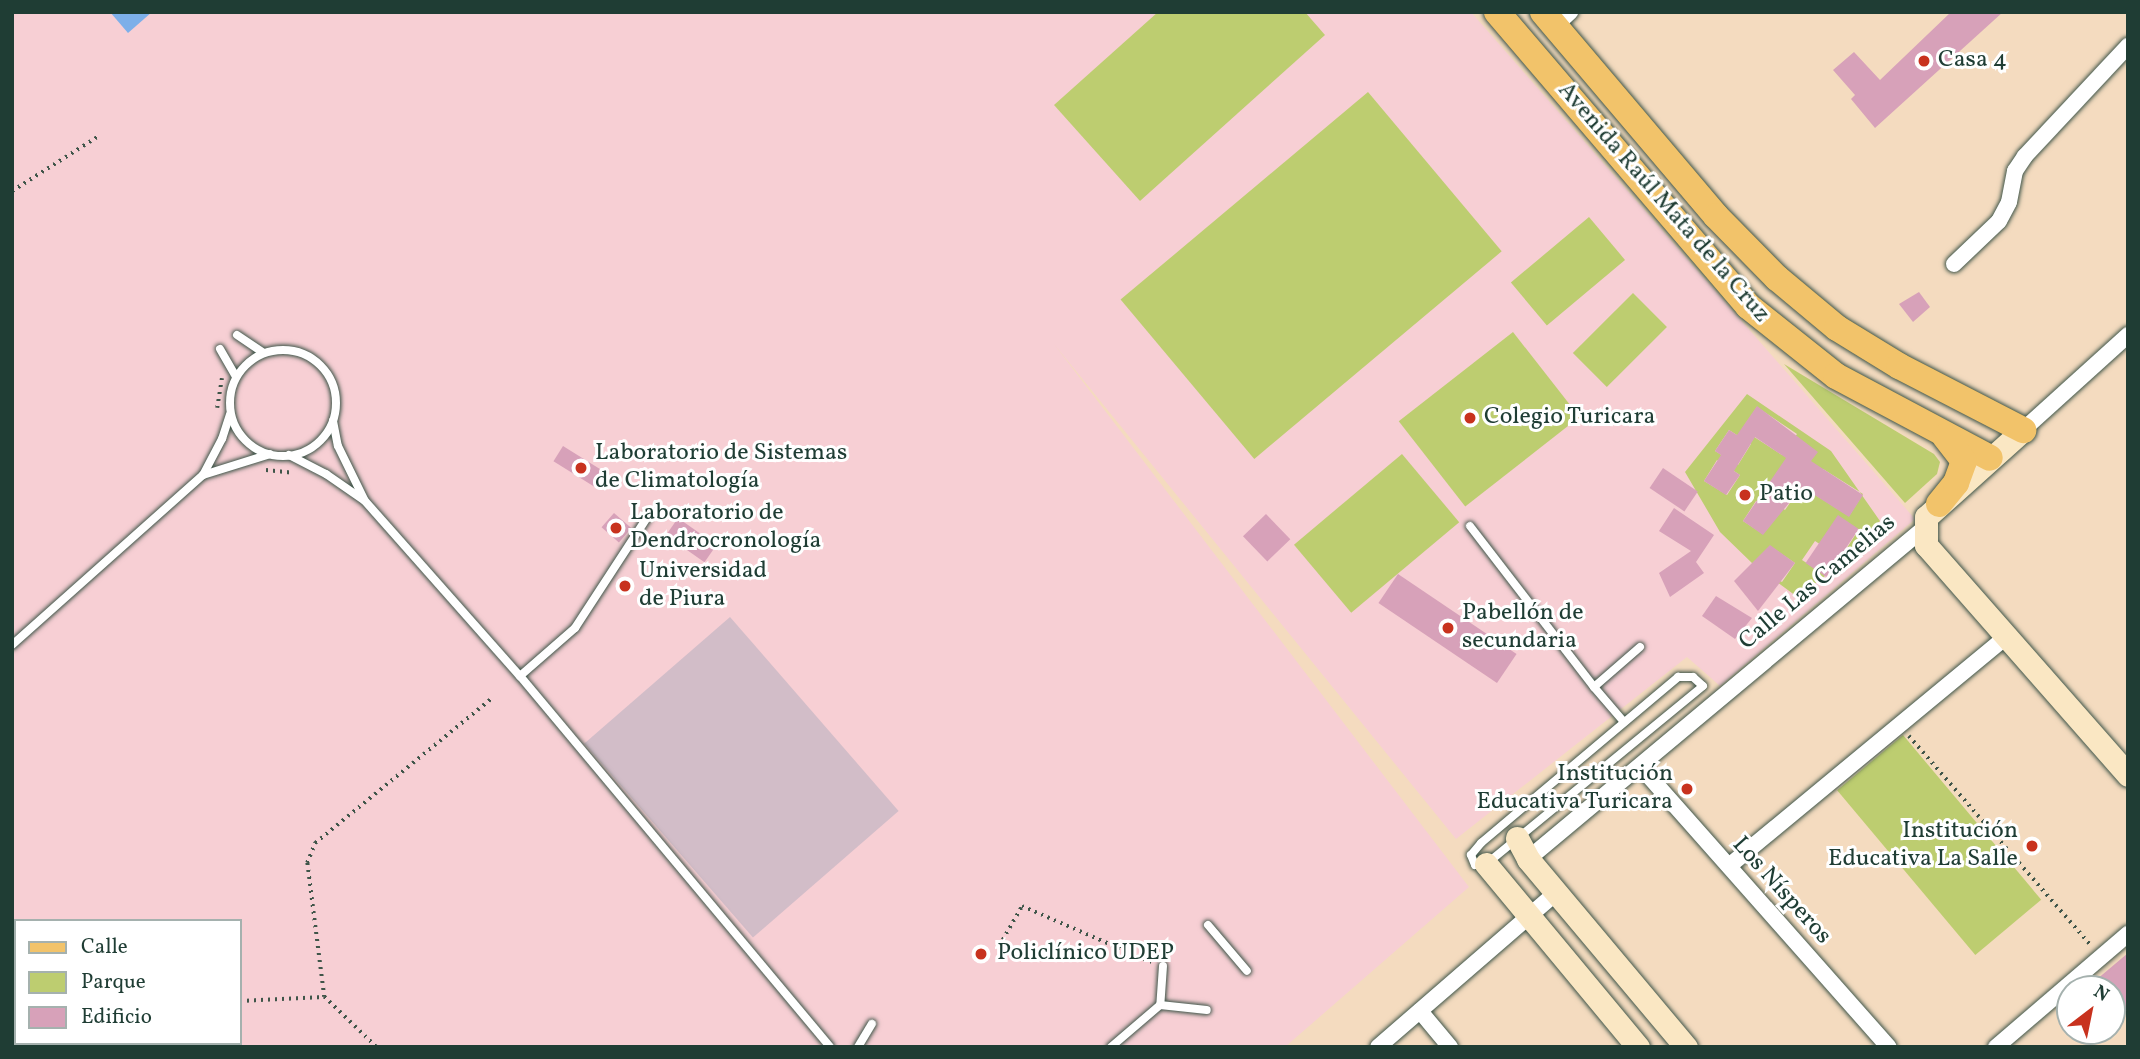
<!DOCTYPE html>
<meta charset="utf-8">
<style>
body{margin:0}
#map{position:relative;width:2140px;height:1059px;overflow:hidden;background:#f4dbbf;font-family:Vollkorn,serif}
div>[style]{position:absolute}
.built>*{inset:0;background:#f7cfd4}
.industrial>*{inset:0;background:#d2bdc8;transform-origin:0 0}
.green>*{inset:0;background:#bdcd70;transform-origin:0 0}
.water>*{inset:0;background:#7dafe9}
.building>*{inset:0;background:#d7a1b9;transform-origin:0 0}
.path>*{height:3.5px;margin-top:-1.75px;transform-origin:0;background:repeating-linear-gradient(90deg,#3f5549 0 2px,transparent 0 7px)}
.roads{filter:drop-shadow(0 0 2px #3f5549) drop-shadow(0 0 2px #3f5549)}
.lane>*{height:8px;margin:-4px;padding:0 4px;transform-origin:4px;border-radius:4px;background:#fff}
.lane>.ring{margin:-4px;padding:0;box-sizing:content-box;background:none;border:8px solid #fff;border-radius:50%}
.street>*{height:16px;margin:-8px;padding:0 8px;transform-origin:8px;border-radius:8px;background:#fff}
.secondary>*{height:23px;margin:-11.5px;padding:0 11.5px;transform-origin:11.5px;border-radius:11.5px;background:#fae7c3}
.primary>*{height:26px;margin:-13px;padding:0 13px;transform-origin:13px;border-radius:13px;background:#f2c36a}
.dots>*{width:19px;height:19px;translate:-50% -50%;box-sizing:border-box;border:4px solid #fff;border-radius:50%}
span{translate:-50% -50%;white-space:nowrap;text-align:center;line-height:1.15;-webkit-text-stroke:6px #fff;paint-order:stroke}
.poi-label{font-size:24px;color:#1f3d34}
.left{translate:0 -50%;text-align:left}
.right{translate:-100% -50%;text-align:right}
.street-label{font-size:24px;color:#1f3d34}
.frame{position:absolute;inset:0;border:14px solid #1f3d34;pointer-events:none}
.legend{position:absolute;left:14px;top:919px;width:228px;height:126px;box-sizing:border-box;background:#fff;border:2px solid #a5b1ae;margin:0;padding:9px 12px;list-style:none;font-size:21px;color:#1f3d34}
.legend li{display:flex;align-items:center;gap:14px;height:35px}
.legend b{width:35px;border:2px solid #a5b1ae}
.north{position:absolute;left:2056px;top:975px;width:70px;height:70px;box-sizing:border-box;background:#fff;border:2px solid #a5b1ae;border-radius:50%;rotate:32deg;font-size:19px;font-weight:700;line-height:28px;text-align:center;color:#1f3d34}
.north::after{content:'';display:block;margin:auto;width:24px;height:32px;background:#c8321e;clip-path:polygon(50% 0,100% 100%,50% 72%,0 100%)}
</style>
<div id="map">
<div class="built">
<i style="clip-path:polygon(evenodd,12px 12px,1471px 12px,1915px 519px,1720px 686px,1687px 657px,1456px 839px,1054px 344px,1469px 887px,1285px 1047px,12px 1047px,12px 12px,16px 921px,240px 921px,240px 1043px,16px 1043px,16px 921px)"></i>
</div>
<div class="industrial">
<i style="left:730px;top:617px;width:257px;height:193px;rotate:49deg"></i>
</div>
<div class="green">
<i style="clip-path:polygon(1158px 12px,1305px 12px,1325px 35px,1140px 201px,1054px 105px)"></i>
<i style="left:1368px;top:92px;width:208px;height:323px;rotate:50deg"></i>
<i style="left:1589px;top:217px;width:56px;height:102px;rotate:50deg"></i>
<i style="left:1633px;top:293px;width:48px;height:85px;rotate:45deg"></i>
<i style="left:1513px;top:332px;width:108px;height:145px;rotate:52deg"></i>
<i style="clip-path:polygon(1784px 364px,1934px 454px,1940px 462px,1937px 474px,1905px 503px)"></i>
<i style="clip-path:polygon(evenodd,1747px 394px,1831px 451px,1880px 521px,1823px 578px,1796px 596px,1754px 565px,1720px 532px,1685px 472px,1747px 394px,1757px 407px,1797px 434px,1782px 455px,1742px 429px,1757px 407px,1747px 394px,1729px 430px,1751px 444px,1738px 465px,1715px 451px,1729px 430px,1747px 394px,1717px 460px,1740px 475px,1727px 495px,1704px 481px,1717px 460px,1747px 394px,1823px 469px,1863px 494px,1849px 516px,1809px 491px,1823px 469px,1747px 394px,1778px 471px,1801px 487px,1785px 510px,1762px 494px,1778px 471px,1747px 394px,1756px 501px,1757px 501px,1763px 534px,1743px 521px,1756px 501px,1747px 394px,1859px 529px,1845px 551px,1824px 537px,1859px 529px,1747px 394px,1815px 541px,1835px 554px,1822px 573px,1802px 560px,1815px 541px,1747px 394px,1770px 546px,1795px 563px,1782px 582px,1756px 565px,1770px 546px)"></i>
<i style="left:1402px;top:454px;width:89px;height:141px;rotate:50deg"></i>
<i style="left:1903px;top:735px;width:215px;height:86px;rotate:50deg"></i>
</div>
<div class="water">
<i style="clip-path:polygon(110px 12px,152px 12px,128px 33px)"></i>
</div>
<div class="building">
<i style="clip-path:polygon(1951px 12px,2003px 12px,1875px 128px,1851px 99px,1855px 95px,1833px 70px,1854px 52px,1880px 80px)"></i>
<i style="clip-path:polygon(1919px 292px,1930px 307px,1913px 322px,1899px 304px)"></i>
<i style="clip-path:polygon(1757px 406px,1818px 452px,1811px 461px,1863px 495px,1849px 517px,1802px 487px,1763px 535px,1743px 521px,1786px 458px,1755px 437px,1734px 471px,1740px 475px,1726px 495px,1704px 481px,1721px 455px,1715px 451px,1729px 430px,1737px 435px)"></i>
<i style="left:563px;top:446px;width:53px;height:18px;rotate:32deg"></i>
<i style="left:1663px;top:468px;width:42px;height:24px;rotate:34deg"></i>
<i style="clip-path:polygon(1674px 508px,1714px 535px,1696px 562px,1704px 573px,1670px 597px,1659px 573px,1691px 551px,1659px 531px)"></i>
<i style="left:614px;top:513px;width:23px;height:19px;rotate:41deg"></i>
<i style="left:1266px;top:514px;width:35px;height:32px;rotate:46deg"></i>
<i style="left:1838px;top:515px;width:25px;height:58px;rotate:34deg"></i>
<i style="left:678px;top:518px;width:47px;height:21px;rotate:35deg"></i>
<i style="clip-path:polygon(1770px 545px,1795px 563px,1758px 611px,1734px 581px)"></i>
<i style="left:1398px;top:574px;width:143px;height:35px;rotate:34deg"></i>
<i style="clip-path:polygon(1716px 596px,1752px 618px,1735px 639px,1702px 616px)"></i>
<i style="clip-path:polygon(2128px 953px,2128px 1014px,2112px 997px,2112px 989px,2105px 989px,2096px 980px)"></i>
</div>
<div class="path">
<i style="left:12px;top:191px;width:101px;rotate:-32.4deg"></i>
<i style="left:217px;top:408px;width:30px;rotate:-81deg"></i>
<i style="left:266px;top:470px;width:27px;rotate:6deg"></i>
<i style="left:1909px;top:736px;width:276px;rotate:49deg"></i>
<i style="left:999px;top:946px;width:46px;rotate:-60.1deg"></i>
<i style="left:1022px;top:906px;width:141px;rotate:23.5deg"></i>
<i style="left:240px;top:1001px;width:84px;rotate:-2.7deg"></i>
<i style="left:12px;top:1022px;width:4px"></i>
<i style="left:376px;top:1047px;width:72px;rotate:-136.1deg"></i>
<i style="left:324px;top:997px;width:135px;rotate:-97.2deg"></i>
<i style="left:307px;top:863px;width:22px;rotate:-68deg"></i>
<i style="left:315px;top:843px;width:227px;rotate:-39.3deg"></i>
</div>
<div class="roads">
<div class="lane">
<i style="left:237px;top:335px;width:32px;rotate:34deg"></i>
<i style="left:220px;top:349px;width:32px;rotate:60deg"></i>
<i class="ring" style="left:230px;top:350px;width:98px;height:98px"></i>
<i style="left:333px;top:421px;width:25px;rotate:79deg"></i>
<i style="left:338px;top:446px;width:59px;rotate:63.9deg"></i>
<i style="left:289px;top:455px;width:42px;rotate:27.2deg"></i>
<i style="left:326px;top:474px;width:47px;rotate:34.7deg"></i>
<i style="left:365px;top:501px;width:234px;rotate:48.5deg"></i>
<i style="left:520px;top:676px;width:483px;rotate:50.1deg"></i>
<i style="left:203px;top:475px;width:70px;rotate:-17.4deg"></i>
<i style="left:1470px;top:526px;width:203px;rotate:52.4deg"></i>
<i style="left:12px;top:645px;width:256px;rotate:-41.7deg"></i>
<i style="left:203px;top:475px;width:41px;rotate:-62.2deg"></i>
<i style="left:222px;top:439px;width:26px;rotate:-72deg"></i>
<i style="left:520px;top:676px;width:73px;rotate:-41.1deg"></i>
<i style="left:575px;top:628px;width:134px;rotate:-56.9deg"></i>
<i style="left:1678px;top:677px;width:15px"></i>
<i style="left:1693px;top:677px;width:13px;rotate:42deg"></i>
<i style="left:1703px;top:686px;width:281px;rotate:140.6deg"></i>
<i style="left:1486px;top:864px;width:11px;rotate:175deg"></i>
<i style="left:1475px;top:865px;width:11px;rotate:-112deg"></i>
<i style="left:1471px;top:855px;width:16px;rotate:-50deg"></i>
<i style="left:1481px;top:843px;width:258px;rotate:-40.1deg"></i>
<i style="left:1624px;top:722px;width:46px;rotate:-130.6deg"></i>
<i style="left:1594px;top:687px;width:61px;rotate:-41deg"></i>
<i style="left:1208px;top:925px;width:60px;rotate:49.7deg"></i>
<i style="left:1163px;top:966px;width:39px;rotate:94deg"></i>
<i style="left:1160px;top:1005px;width:47px;rotate:6.1deg"></i>
<i style="left:858px;top:1047px;width:27px;rotate:-59deg"></i>
<i style="left:1111px;top:1047px;width:65px;rotate:-40.6deg"></i>
</div>
<div class="street">
<i style="left:1555px;top:26px;width:21px;rotate:-43deg"></i>
<i style="left:1954px;top:264px;width:62px;rotate:-43.7deg"></i>
<i style="left:1999px;top:221px;width:21px;rotate:-62deg"></i>
<i style="left:2009px;top:202px;width:32px;rotate:-79deg"></i>
<i style="left:2015px;top:171px;width:18px;rotate:-56deg"></i>
<i style="left:2025px;top:156px;width:151px;rotate:-46.9deg"></i>
<i style="left:2023px;top:430px;width:142px;rotate:-42.1deg"></i>
<i style="left:1640px;top:766px;width:375px;rotate:48.5deg"></i>
<i style="left:1528px;top:859px;width:513px;rotate:-39.86deg"></i>
<i style="left:1729px;top:866px;width:358px;rotate:-39.6deg"></i>
<i style="left:1420px;top:1011px;width:47px;rotate:50.2deg"></i>
<i style="left:1378px;top:1047px;width:235px;rotate:-40.9deg"></i>
<i style="left:1996px;top:1047px;width:174px;rotate:-40.6deg"></i>
</div>
<div class="secondary">
<i style="left:2023px;top:430px;width:130px;rotate:138.1deg"></i>
<i style="left:1926px;top:517px;width:28px;rotate:90deg"></i>
<i style="left:1926px;top:545px;width:306px;rotate:48.7deg"></i>
<i style="left:1517px;top:838px;width:24px;rotate:62deg"></i>
<i style="left:1528px;top:859px;width:246px;rotate:50deg"></i>
<i style="left:1486px;top:864px;width:238px;rotate:50.3deg"></i>
</div>
<div class="primary">
<i style="left:1497px;top:12px;width:387px;rotate:49.5deg"></i>
<i style="left:1748px;top:306px;width:112px;rotate:38.5deg"></i>
<i style="left:1836px;top:376px;width:174px;rotate:28deg"></i>
<i style="left:1543px;top:12px;width:267px;rotate:49.7deg"></i>
<i style="left:1716px;top:216px;width:87px;rotate:45.5deg"></i>
<i style="left:1777px;top:278px;width:78px;rotate:39.8deg"></i>
<i style="left:1837px;top:328px;width:73px;rotate:31.5deg"></i>
<i style="left:1899px;top:366px;width:140px;rotate:27.3deg"></i>
<i style="left:1939px;top:504px;width:27px;rotate:-51deg"></i>
<i style="left:1956px;top:483px;width:23px;rotate:-70deg"></i>
<i style="left:1964px;top:461px;width:31px;rotate:-128deg"></i>
</div>
</div>
<div class="dots">
<i style="left:1924px;top:61px;background:#c8321e"></i>
<i style="left:1470px;top:418px;background:#c8321e"></i>
<i style="left:581px;top:468px;background:#c8321e"></i>
<i style="left:1745px;top:495px;background:#c8321e"></i>
<i style="left:616px;top:528px;background:#c8321e"></i>
<i style="left:625px;top:586px;background:#c8321e"></i>
<i style="left:1448px;top:628px;background:#c8321e"></i>
<i style="left:1687px;top:789px;background:#c8321e"></i>
<i style="left:2032px;top:846px;background:#c8321e"></i>
<i style="left:981px;top:954px;background:#c8321e"></i>
</div>
<div class="poi-label">
<span class="left" style="left:1938px;top:61px">Casa 4</span>
<span class="left" style="left:1484px;top:418px">Colegio Turicara</span>
<span class="left" style="left:595px;top:468px">Laboratorio de Sistemas<br>de Climatología</span>
<span class="left" style="left:1759px;top:495px">Patio</span>
<span class="left" style="left:630px;top:528px">Laboratorio de<br>Dendrocronología</span>
<span class="left" style="left:639px;top:586px">Universidad<br>de Piura</span>
<span class="left" style="left:1462px;top:628px">Pabellón de<br>secundaria</span>
<span class="right" style="left:1673px;top:789px">Institución<br>Educativa Turicara</span>
<span class="right" style="left:2018px;top:846px">Institución<br>Educativa La Salle</span>
<span class="left" style="left:997px;top:954px">Policlínico UDEP</span>
</div>
<div class="street-label">
<span style="left:1663px;top:203px;rotate:49deg">Avenida Raúl Mata de la Cruz</span>
<span style="left:1818px;top:583px;rotate:-40deg">Calle Las Camelias</span>
<span style="left:1781px;top:891px;rotate:48deg">Los Nísperos</span>
</div>
<div class="frame"></div>
<ul class="legend">
<li><b style="height:9px;background:#f2c36a"></b>Calle</li>
<li><b style="height:19px;background:#bdcd70"></b>Parque</li>
<li><b style="height:19px;background:#d7a1b9"></b>Edificio</li>
</ul>
<div class="north">N</div>
</div>
